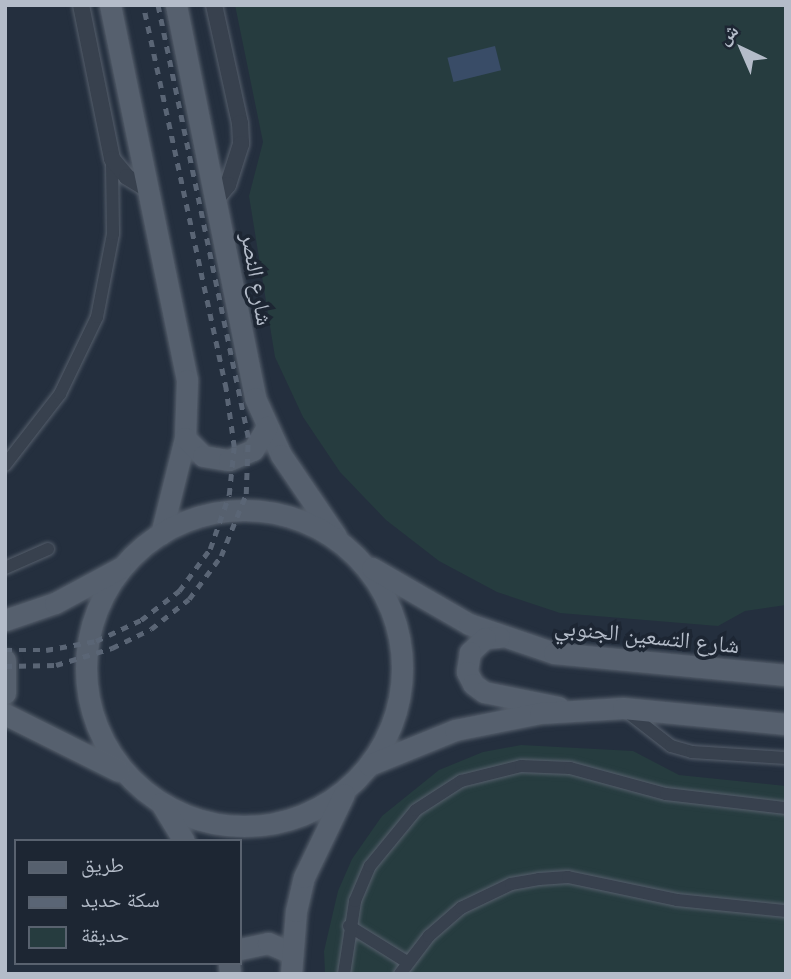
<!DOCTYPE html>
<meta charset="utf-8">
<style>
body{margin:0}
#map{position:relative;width:791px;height:979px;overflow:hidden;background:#242f3e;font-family:Lato,"Noto Naskh Arabic",sans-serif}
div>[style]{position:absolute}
.green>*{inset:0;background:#263c3f}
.water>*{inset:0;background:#394c67;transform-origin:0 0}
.roads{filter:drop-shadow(0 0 2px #565f6c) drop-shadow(0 0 2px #565f6c)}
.minor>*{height:12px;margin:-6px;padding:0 6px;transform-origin:6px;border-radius:6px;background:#38414e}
.tertiary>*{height:16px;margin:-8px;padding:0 8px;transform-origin:8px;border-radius:8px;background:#38414e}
.primary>*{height:21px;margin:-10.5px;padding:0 10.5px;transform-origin:10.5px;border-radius:10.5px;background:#56606e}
.primary>.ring{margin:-10.5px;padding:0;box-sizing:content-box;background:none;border:21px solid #56606e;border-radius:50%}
.rail>*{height:4.5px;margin-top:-2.25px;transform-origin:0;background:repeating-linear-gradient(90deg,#5a6575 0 7px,transparent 0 14px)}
span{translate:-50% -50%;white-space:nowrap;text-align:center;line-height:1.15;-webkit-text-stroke:7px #1d2633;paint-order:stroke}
.street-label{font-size:23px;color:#b4bcc9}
.frame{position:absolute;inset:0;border:7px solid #b4bcc9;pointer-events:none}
.legend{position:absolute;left:14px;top:839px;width:228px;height:126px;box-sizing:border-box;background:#1d2633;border:2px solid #59626f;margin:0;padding:9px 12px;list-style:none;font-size:21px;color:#b4bcc9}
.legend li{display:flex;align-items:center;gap:14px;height:35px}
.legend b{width:35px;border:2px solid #59626f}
.north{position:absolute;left:707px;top:14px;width:70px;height:70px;-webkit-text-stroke:5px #1d2633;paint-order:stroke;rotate:316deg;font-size:19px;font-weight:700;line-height:28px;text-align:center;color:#b4bcc9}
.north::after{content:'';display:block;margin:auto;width:24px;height:32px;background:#b4bcc9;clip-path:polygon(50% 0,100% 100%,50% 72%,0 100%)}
</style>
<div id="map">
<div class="green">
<i style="clip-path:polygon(235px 5px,786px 5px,786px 605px,745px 611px,718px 626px,560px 613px,497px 592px,439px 561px,386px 520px,340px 472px,303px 417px,275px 357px,249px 196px,263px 142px)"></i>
<i style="clip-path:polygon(521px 745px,633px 751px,679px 775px,786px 786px,786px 974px,325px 974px,324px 951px,338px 891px,352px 859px,382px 816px,439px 770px,483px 752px)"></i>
</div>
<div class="water">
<i style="left:495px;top:46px;width:25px;height:49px;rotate:76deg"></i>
</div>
<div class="roads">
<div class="minor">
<i style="left:5px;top:465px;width:90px;rotate:-52.2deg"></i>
<i style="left:60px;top:394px;width:85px;rotate:-64.3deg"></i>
<i style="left:97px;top:317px;width:85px;rotate:-79.1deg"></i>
<i style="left:113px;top:234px;width:75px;rotate:-90.8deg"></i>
<i style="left:5px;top:568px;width:47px;rotate:-23.8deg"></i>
<i style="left:626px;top:711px;width:57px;rotate:37.9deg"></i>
<i style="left:671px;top:746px;width:22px;rotate:16deg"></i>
<i style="left:692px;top:752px;width:94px;rotate:3.7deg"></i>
<i style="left:349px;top:926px;width:68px;rotate:31.8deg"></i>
<i style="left:344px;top:974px;width:74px;rotate:-81.4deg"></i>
<i style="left:355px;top:901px;width:38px;rotate:-67deg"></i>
<i style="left:370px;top:866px;width:72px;rotate:-50.6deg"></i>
<i style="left:416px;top:810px;width:54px;rotate:-32.8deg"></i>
<i style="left:461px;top:781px;width:62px;rotate:-14deg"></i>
<i style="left:521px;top:766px;width:49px;rotate:2.3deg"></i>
<i style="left:570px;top:768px;width:99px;rotate:15.2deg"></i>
<i style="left:666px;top:794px;width:121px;rotate:6.7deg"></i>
<i style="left:400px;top:974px;width:48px;rotate:-52.7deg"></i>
<i style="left:429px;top:936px;width:43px;rotate:-41.2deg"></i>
<i style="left:461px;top:908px;width:55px;rotate:-25.6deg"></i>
<i style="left:511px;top:884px;width:28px;rotate:-10deg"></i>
<i style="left:539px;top:879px;width:29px;rotate:-4deg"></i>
<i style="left:568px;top:877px;width:111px;rotate:11.9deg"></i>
<i style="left:677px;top:900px;width:110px;rotate:5.8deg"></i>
</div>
<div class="tertiary">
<i style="left:81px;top:5px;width:157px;rotate:78.6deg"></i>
<i style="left:112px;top:159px;width:23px;rotate:50deg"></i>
<i style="left:127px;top:177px;width:26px;rotate:31deg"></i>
<i style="left:214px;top:5px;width:121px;rotate:77.6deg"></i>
<i style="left:240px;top:123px;width:21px;rotate:87deg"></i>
<i style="left:241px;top:144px;width:43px;rotate:107.6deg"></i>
<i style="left:228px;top:185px;width:17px;rotate:130deg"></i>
</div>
<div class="primary">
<i style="left:110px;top:5px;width:383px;rotate:78.4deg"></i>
<i style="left:187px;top:380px;width:58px;rotate:92deg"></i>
<i style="left:185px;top:438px;width:99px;rotate:104deg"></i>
<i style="left:176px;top:5px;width:401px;rotate:78.6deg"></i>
<i style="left:255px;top:398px;width:63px;rotate:65.5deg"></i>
<i style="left:281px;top:455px;width:98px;rotate:55.8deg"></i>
<i style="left:185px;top:438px;width:25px;rotate:45deg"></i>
<i style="left:203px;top:456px;width:26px;rotate:9deg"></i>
<i style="left:229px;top:460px;width:26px;rotate:-23deg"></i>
<i style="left:253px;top:450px;width:27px;rotate:-59deg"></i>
<i class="ring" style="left:86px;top:510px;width:295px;height:295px"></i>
<i style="left:372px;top:568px;width:112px;rotate:30deg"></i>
<i style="left:469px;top:624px;width:90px;rotate:18.8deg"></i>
<i style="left:554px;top:653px;width:233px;rotate:5.4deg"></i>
<i style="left:5px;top:620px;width:53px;rotate:-18.8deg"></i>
<i style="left:55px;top:603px;width:74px;rotate:-28.3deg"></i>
<i style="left:499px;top:637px;width:14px;rotate:176deg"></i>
<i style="left:485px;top:638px;width:21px;rotate:137deg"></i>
<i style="left:470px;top:652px;width:20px;rotate:99deg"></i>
<i style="left:467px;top:672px;width:13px;rotate:63deg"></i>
<i style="left:473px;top:684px;width:14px;rotate:36deg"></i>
<i style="left:484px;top:692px;width:76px;rotate:11.5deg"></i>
<i style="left:5px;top:660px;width:33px;rotate:90deg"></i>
<i style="left:5px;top:714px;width:127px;rotate:26.6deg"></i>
<i style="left:369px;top:765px;width:93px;rotate:-22.1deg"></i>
<i style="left:455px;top:730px;width:87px;rotate:-11.3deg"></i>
<i style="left:540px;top:713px;width:83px;rotate:-3.4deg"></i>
<i style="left:623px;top:708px;width:164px;rotate:5.6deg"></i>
<i style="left:161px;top:803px;width:44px;rotate:58.8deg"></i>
<i style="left:240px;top:949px;width:29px;rotate:-12deg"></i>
<i style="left:268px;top:943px;width:25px;rotate:23deg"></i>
<i style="left:229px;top:963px;width:11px;rotate:85deg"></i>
<i style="left:291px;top:974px;width:63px;rotate:-85.5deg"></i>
<i style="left:296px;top:911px;width:35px;rotate:-77deg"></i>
<i style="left:304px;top:877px;width:92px;rotate:-64.3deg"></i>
</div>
</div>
<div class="rail">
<i style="left:5px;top:650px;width:41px"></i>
<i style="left:46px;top:650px;width:51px;rotate:-10.2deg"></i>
<i style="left:96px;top:641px;width:50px;rotate:-25deg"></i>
<i style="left:141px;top:620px;width:48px;rotate:-37.3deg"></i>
<i style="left:179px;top:591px;width:52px;rotate:-53.6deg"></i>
<i style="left:210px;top:549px;width:57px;rotate:-70.6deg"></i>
<i style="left:229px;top:495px;width:48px;rotate:-84.1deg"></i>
<i style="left:234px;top:447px;width:59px;rotate:-97.9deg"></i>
<i style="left:226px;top:389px;width:393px;rotate:-102.2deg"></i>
<i style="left:5px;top:666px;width:51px;rotate:-1.1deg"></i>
<i style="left:56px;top:665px;width:59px;rotate:-16.9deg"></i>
<i style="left:112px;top:648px;width:43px;rotate:-26deg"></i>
<i style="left:151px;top:629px;width:48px;rotate:-38.3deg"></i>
<i style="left:189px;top:599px;width:54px;rotate:-53.3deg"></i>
<i style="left:221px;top:556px;width:67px;rotate:-68deg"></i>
<i style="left:246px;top:494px;width:57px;rotate:-88deg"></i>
<i style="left:248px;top:437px;width:441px;rotate:-101.8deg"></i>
</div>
<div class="street-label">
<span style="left:258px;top:279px;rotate:80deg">شارع النصر</span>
<span style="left:647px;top:635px;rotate:6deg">شارع التسعين الجنوبي</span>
</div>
<div class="frame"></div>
<ul class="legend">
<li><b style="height:9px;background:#56606e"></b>طريق</li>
<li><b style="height:9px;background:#5a6575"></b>سكة حديد</li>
<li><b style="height:19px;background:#263c3f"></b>حديقة</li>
</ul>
<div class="north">ش</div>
</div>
